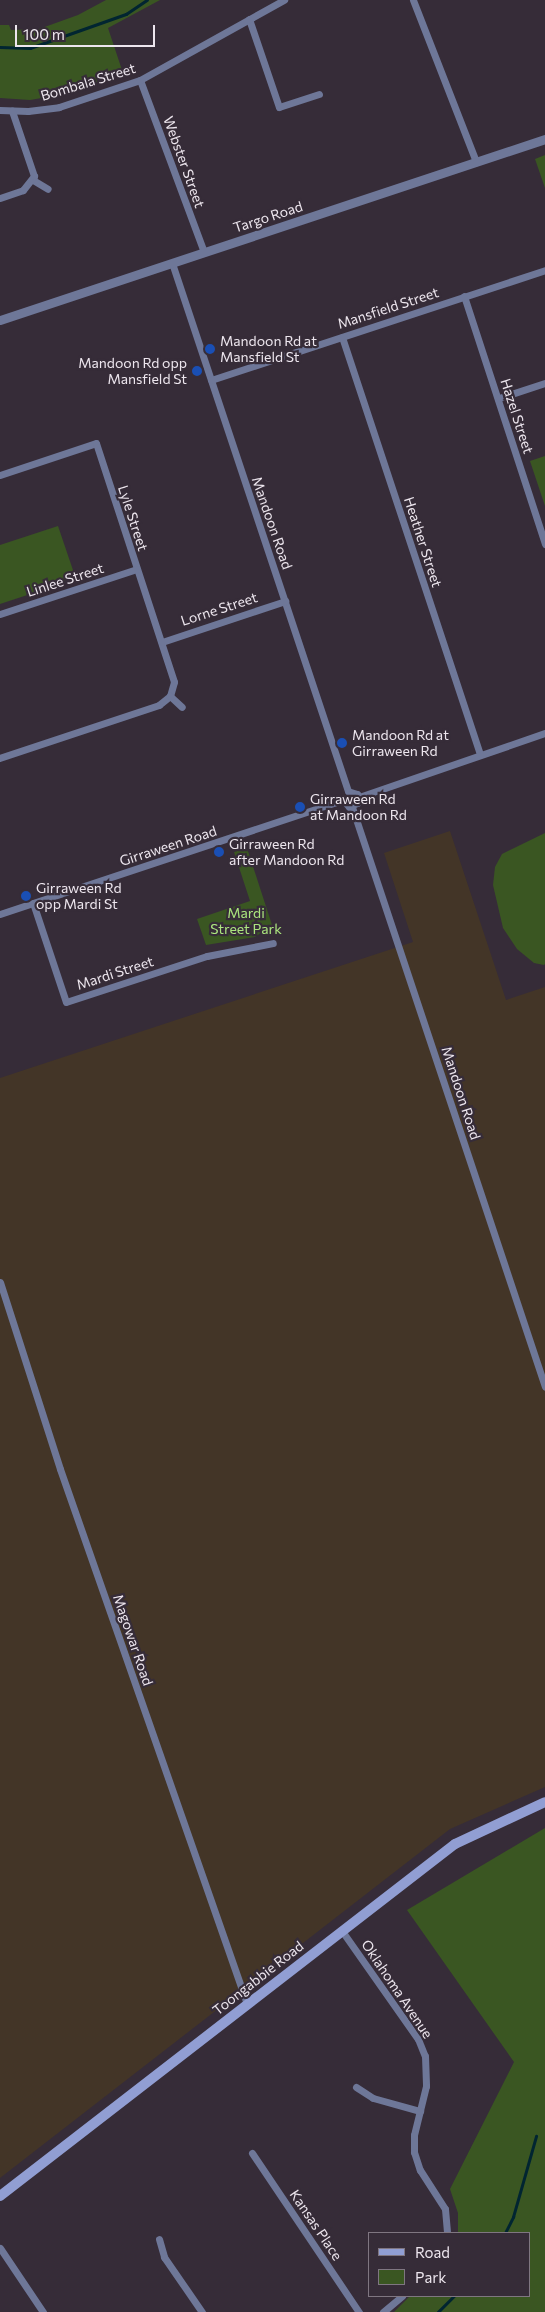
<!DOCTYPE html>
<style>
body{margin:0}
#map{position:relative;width:545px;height:2312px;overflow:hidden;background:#362c38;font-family:Commissioner,sans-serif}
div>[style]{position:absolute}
.industrial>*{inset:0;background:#433527}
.green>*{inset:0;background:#3a5622}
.stream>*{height:2.5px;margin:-1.25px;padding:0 1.25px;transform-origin:1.25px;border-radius:1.25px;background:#012531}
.minor>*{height:7px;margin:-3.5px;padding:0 3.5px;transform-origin:3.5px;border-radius:3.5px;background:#6e7798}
.tertiary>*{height:9px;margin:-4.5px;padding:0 4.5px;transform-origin:4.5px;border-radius:4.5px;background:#6e7798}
.secondary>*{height:10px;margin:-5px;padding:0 5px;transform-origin:5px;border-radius:5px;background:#919ed3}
.dots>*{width:14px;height:14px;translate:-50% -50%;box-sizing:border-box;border:2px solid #362c38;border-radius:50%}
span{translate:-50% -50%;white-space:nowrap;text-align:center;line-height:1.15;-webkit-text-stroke:4.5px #362c38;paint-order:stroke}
.street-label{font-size:14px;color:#ede6ee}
.poi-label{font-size:14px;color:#ede6ee}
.left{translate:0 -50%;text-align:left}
.right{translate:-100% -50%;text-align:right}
.park-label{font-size:14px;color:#abe57e}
.legend{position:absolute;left:368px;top:2232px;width:162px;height:65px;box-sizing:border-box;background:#362c38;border:1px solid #7f7681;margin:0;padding:6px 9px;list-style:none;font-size:15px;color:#ede6ee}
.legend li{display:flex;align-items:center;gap:10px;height:25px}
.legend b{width:25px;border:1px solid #7f7681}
.scale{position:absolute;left:15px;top:25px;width:140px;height:22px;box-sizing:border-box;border:2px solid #ede6ee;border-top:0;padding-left:6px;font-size:15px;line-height:18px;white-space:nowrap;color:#ede6ee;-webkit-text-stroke:4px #362c38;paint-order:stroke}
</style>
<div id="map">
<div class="industrial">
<i style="clip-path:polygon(450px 831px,506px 1000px,545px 987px,545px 1787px,450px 1829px,0 2178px,0 1078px,413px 942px,384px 853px)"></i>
</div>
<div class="green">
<i style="clip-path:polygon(106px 0,160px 0,108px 28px,123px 73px,59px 95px,30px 100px,0 98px,0 25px,9px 25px,11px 30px,39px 29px,78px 15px)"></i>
<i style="clip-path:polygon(545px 155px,545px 188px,535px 159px)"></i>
<i style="clip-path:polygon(545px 456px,545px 506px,530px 461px)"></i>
<i style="clip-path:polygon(58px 526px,76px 579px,0 604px,0 545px)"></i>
<i style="clip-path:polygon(545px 833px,545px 964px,544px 965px,534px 963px,517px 949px,503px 928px,493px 885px,495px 867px,502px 854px)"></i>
<i style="clip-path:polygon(247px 848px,272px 925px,255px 937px,206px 945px,197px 919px,250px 901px,234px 852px)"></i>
<i style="clip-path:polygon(545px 1828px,545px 2312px,394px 2312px,410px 2296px,529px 2296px,529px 2233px,458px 2233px,458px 2213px,450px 2189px,514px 2062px,407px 1910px)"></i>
</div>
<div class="stream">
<i style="left:0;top:47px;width:30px;rotate:2deg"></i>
<i style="left:30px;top:48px;width:102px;rotate:-19.5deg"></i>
<i style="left:126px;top:14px;width:25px;rotate:-34deg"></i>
<i style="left:505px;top:2233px;width:18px;rotate:-63deg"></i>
<i style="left:513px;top:2217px;width:84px;rotate:-74.1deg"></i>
<i style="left:438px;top:2312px;width:23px;rotate:-45deg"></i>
</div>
<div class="minor">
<i style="left:413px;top:0;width:174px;rotate:68.7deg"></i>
<i style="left:249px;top:19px;width:93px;rotate:71.2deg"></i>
<i style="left:279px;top:107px;width:42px;rotate:-18deg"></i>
<i style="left:140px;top:80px;width:184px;rotate:69.6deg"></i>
<i style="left:0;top:110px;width:28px;rotate:2deg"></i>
<i style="left:28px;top:111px;width:31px;rotate:-7deg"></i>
<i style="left:59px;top:107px;width:85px;rotate:-18.4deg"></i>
<i style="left:140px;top:80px;width:165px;rotate:-29.1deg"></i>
<i style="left:33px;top:180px;width:17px;rotate:31deg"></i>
<i style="left:0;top:198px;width:24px;rotate:-19deg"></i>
<i style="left:23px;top:190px;width:18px;rotate:-52deg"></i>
<i style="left:34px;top:176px;width:69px;rotate:-108.7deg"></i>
<i style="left:172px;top:263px;width:557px;rotate:71.57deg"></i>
<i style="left:464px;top:296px;width:261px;rotate:71.9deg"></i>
<i style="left:342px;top:337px;width:440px;rotate:71.7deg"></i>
<i style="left:211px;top:380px;width:352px;rotate:-18.2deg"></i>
<i style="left:499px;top:398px;width:48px;rotate:-18.1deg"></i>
<i style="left:0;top:475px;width:101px;rotate:-18.4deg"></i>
<i style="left:96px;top:443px;width:251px;rotate:71.9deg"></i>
<i style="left:174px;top:682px;width:15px;rotate:106deg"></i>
<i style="left:170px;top:696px;width:14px;rotate:141deg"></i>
<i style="left:159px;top:705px;width:168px;rotate:161.6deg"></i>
<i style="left:0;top:614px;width:144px;rotate:-18.2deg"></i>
<i style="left:162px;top:642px;width:130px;rotate:-18.4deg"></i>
<i style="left:170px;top:696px;width:16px;rotate:43deg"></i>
<i style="left:359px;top:797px;width:197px;rotate:-19deg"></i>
<i style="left:343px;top:800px;width:9px;rotate:49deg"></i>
<i style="left:349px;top:807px;width:9px;rotate:-27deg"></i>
<i style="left:357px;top:803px;width:9px;rotate:-90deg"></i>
<i style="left:357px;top:794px;width:9px;rotate:-162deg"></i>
<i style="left:352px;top:807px;width:611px;rotate:71.59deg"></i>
<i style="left:33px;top:903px;width:104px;rotate:71.6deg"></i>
<i style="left:66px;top:1002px;width:148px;rotate:-18.1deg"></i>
<i style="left:207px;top:956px;width:67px;rotate:-11.1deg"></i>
<i style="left:0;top:914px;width:361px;rotate:-18.4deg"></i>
<i style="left:0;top:1282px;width:196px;rotate:72.2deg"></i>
<i style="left:60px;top:1469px;width:567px;rotate:70.73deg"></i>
<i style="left:342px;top:1931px;width:132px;rotate:54.9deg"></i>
<i style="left:418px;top:2039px;width:18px;rotate:68deg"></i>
<i style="left:425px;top:2056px;width:30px;rotate:88deg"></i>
<i style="left:426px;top:2086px;width:50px;rotate:103.8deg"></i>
<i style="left:414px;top:2135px;width:17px;rotate:90deg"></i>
<i style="left:414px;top:2152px;width:19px;rotate:72deg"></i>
<i style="left:420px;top:2170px;width:46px;rotate:57.3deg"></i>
<i style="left:445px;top:2209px;width:24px;rotate:85deg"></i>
<i style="left:356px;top:2087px;width:20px;rotate:33deg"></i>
<i style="left:373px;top:2098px;width:49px;rotate:15.5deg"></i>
<i style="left:252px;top:2153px;width:192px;rotate:56.1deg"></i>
<i style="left:159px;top:2239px;width:19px;rotate:74deg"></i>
<i style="left:164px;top:2257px;width:67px;rotate:55.4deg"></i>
<i style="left:0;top:2248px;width:77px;rotate:56.1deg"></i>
<i style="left:383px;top:2312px;width:25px;rotate:-40deg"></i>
</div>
<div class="tertiary">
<i style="left:0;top:320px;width:574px;rotate:-18.37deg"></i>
</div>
<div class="secondary">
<i style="left:0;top:2196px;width:575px;rotate:-37.73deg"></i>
<i style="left:455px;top:1844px;width:99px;rotate:-25deg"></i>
</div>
<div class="dots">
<i style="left:210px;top:349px;background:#1a4fb4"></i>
<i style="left:197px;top:371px;background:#1a4fb4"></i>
<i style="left:342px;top:743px;background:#1a4fb4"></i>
<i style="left:300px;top:807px;background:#1a4fb4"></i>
<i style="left:219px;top:852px;background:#1a4fb4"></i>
<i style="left:26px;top:896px;background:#1a4fb4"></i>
</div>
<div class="street-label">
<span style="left:88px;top:82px;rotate:-17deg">Bombala Street</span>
<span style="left:184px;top:162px;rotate:70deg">Webster Street</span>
<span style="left:268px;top:217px;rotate:-18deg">Targo Road</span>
<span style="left:388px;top:308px;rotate:-18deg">Mansfield Street</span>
<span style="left:517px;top:416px;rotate:72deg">Hazel Street</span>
<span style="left:133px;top:518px;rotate:72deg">Lyle Street</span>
<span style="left:272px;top:523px;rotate:71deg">Mandoon Road</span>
<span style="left:423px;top:542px;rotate:72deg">Heather Street</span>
<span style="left:65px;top:580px;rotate:-18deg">Linlee Street</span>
<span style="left:219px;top:609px;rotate:-18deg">Lorne Street</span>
<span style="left:168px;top:846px;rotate:-18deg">Girraween Road</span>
<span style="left:115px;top:973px;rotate:-18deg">Mardi Street</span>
<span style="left:461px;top:1093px;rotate:72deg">Mandoon Road</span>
<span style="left:133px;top:1640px;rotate:71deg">Magowar Road</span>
<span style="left:258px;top:1978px;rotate:-38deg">Toongabbie Road</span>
<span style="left:397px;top:1989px;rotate:56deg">Oklahoma Avenue</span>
<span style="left:316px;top:2225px;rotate:56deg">Kansas Place</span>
</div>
<div class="poi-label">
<span class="left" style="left:220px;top:349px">Mandoon Rd at<br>Mansfield St</span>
<span class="right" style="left:187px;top:371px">Mandoon Rd opp<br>Mansfield St</span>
<span class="left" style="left:352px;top:743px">Mandoon Rd at<br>Girraween Rd</span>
<span class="left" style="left:310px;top:807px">Girraween Rd<br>at Mandoon Rd</span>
<span class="left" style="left:229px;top:852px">Girraween Rd<br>after Mandoon Rd</span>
<span class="left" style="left:36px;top:896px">Girraween Rd<br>opp Mardi St</span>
</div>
<div class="park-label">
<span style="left:246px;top:921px">Mardi<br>Street Park</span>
</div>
<ul class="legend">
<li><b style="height:6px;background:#919ed3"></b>Road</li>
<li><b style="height:14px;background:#3a5622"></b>Park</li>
</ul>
<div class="scale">100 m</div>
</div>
